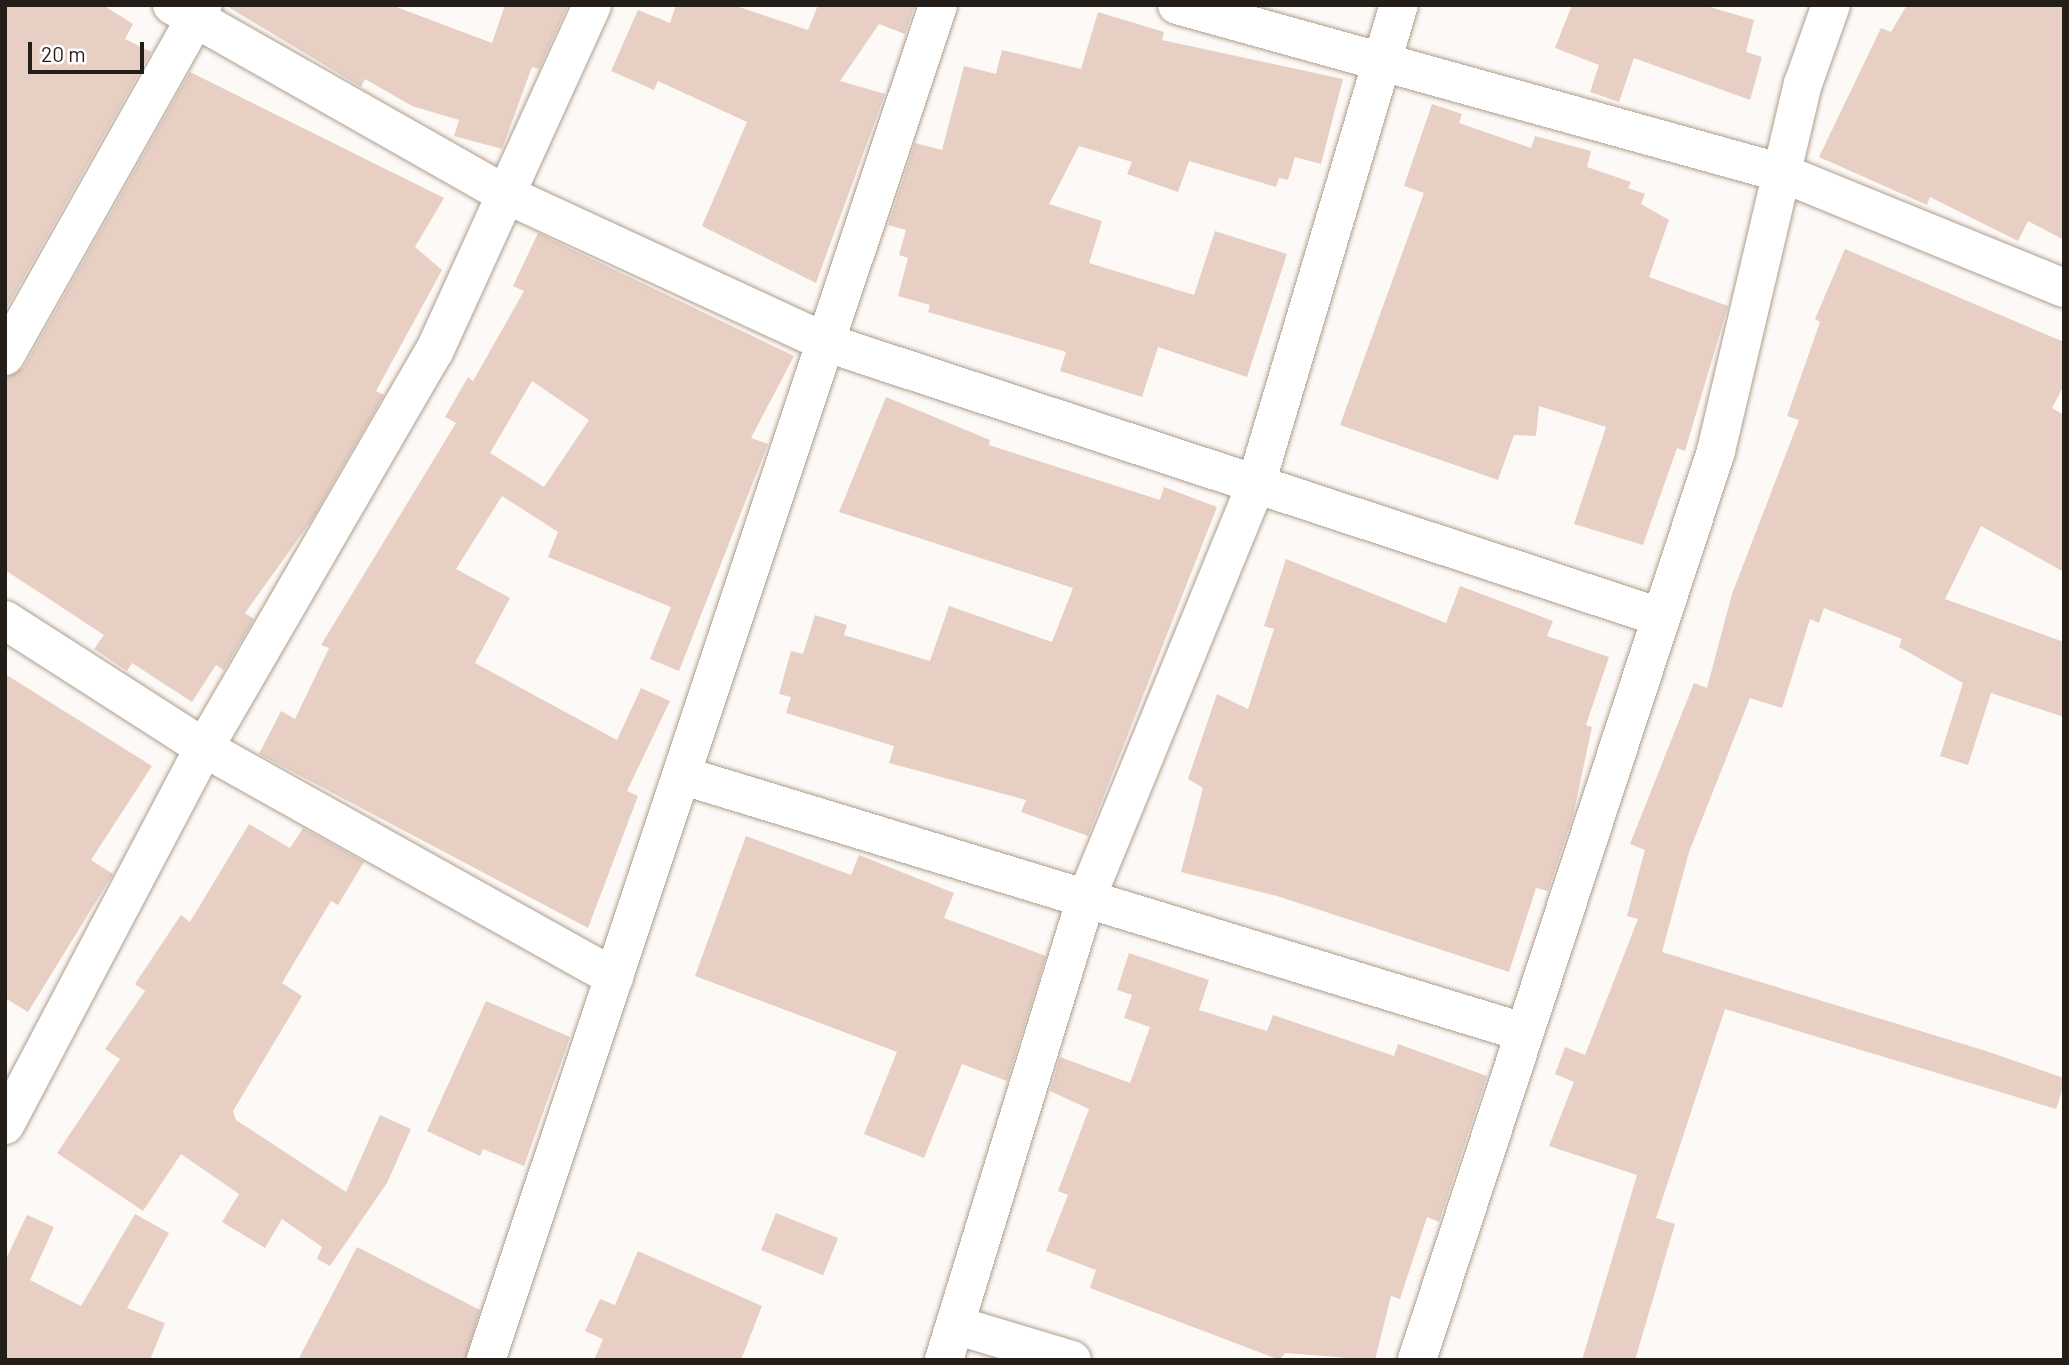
<!DOCTYPE html>
<style>
body{margin:0}
#map{position:relative;width:2069px;height:1365px;overflow:hidden;background:#fdf9f6;font-family:Barlow,sans-serif}
div>[style]{position:absolute}
.building>*{inset:0;background:#e7cfc4;transform-origin:0 0}
.roads{filter:drop-shadow(0 0 2px #ae9e8c) drop-shadow(0 0 2px #ae9e8c)}
.minor>*{height:38px;margin:-19px;padding:0 19px;transform-origin:19px;border-radius:19px;background:#fff}
span{translate:-50% -50%;white-space:nowrap;text-align:center;line-height:1.15;-webkit-text-stroke:6px #fff;paint-order:stroke}
.frame{position:absolute;inset:0;border:7px solid #241e18;pointer-events:none}
.scale{position:absolute;left:28px;top:42px;width:116px;height:32px;box-sizing:border-box;border:4px solid #241e18;border-top:0;padding-left:9px;font-size:21px;line-height:24px;white-space:nowrap;color:#241e18;-webkit-text-stroke:5px #fff;paint-order:stroke}
</style>
<div id="map">
<div class="building">
<i style="clip-path:polygon(5px 5px,103px 5px,133px 24px,125px 39px,151px 52px,5px 311px)"></i>
<i style="clip-path:polygon(225px 5px,391px 5px,492px 43px,505px 5px,568px 5px,539px 69px,532px 67px,502px 149px,454px 136px,459px 120px,412px 106px,365px 79px,361px 87px)"></i>
<i style="clip-path:polygon(676px 5px,733px 5px,808px 30px,818px 5px,915px 5px,905px 34px,879px 24px,840px 81px,885px 94px,816px 283px,702px 226px,747px 122px,658px 81px,654px 90px,611px 71px,638px 10px,670px 23px)"></i>
<i style="clip-path:polygon(1572px 5px,1703px 5px,1754px 20px,1746px 52px,1762px 57px,1750px 100px,1634px 58px,1619px 102px,1590px 92px,1599px 65px,1555px 48px)"></i>
<i style="clip-path:polygon(1907px 5px,2064px 5px,2064px 240px,2028px 221px,2018px 241px,1930px 197px,1927px 205px,1819px 157px,1881px 28px,1891px 32px)"></i>
<i style="clip-path:polygon(1098px 12px,1164px 32px,1162px 40px,1343px 79px,1321px 164px,1295px 157px,1288px 180px,1279px 178px,1276px 187px,1189px 161px,1178px 192px,1127px 174px,1132px 162px,1079px 146px,1049px 204px,1102px 221px,1089px 263px,1194px 295px,1215px 231px,1287px 254px,1247px 377px,1158px 347px,1142px 397px,1060px 371px,1066px 352px,928px 312px,930px 305px,898px 296px,908px 258px,899px 255px,906px 230px,888px 225px,915px 143px,942px 150px,964px 66px,996px 74px,1002px 50px,1081px 69px)"></i>
<i style="clip-path:polygon(190px 72px,444px 198px,415px 247px,442px 270px,376px 391px,384px 395px,311px 521px,245px 613px,254px 619px,224px 670px,216px 665px,192px 702px,132px 663px,127px 671px,94px 649px,104px 635px,5px 570px,5px 378px,24px 367px)"></i>
<i style="clip-path:polygon(1432px 104px,1462px 114px,1459px 123px,1531px 148px,1535px 136px,1591px 151px,1587px 167px,1631px 182px,1628px 188px,1645px 194px,1641px 204px,1669px 220px,1649px 277px,1728px 306px,1685px 451px,1677px 448px,1643px 545px,1574px 524px,1606px 427px,1539px 406px,1536px 436px,1514px 435px,1498px 480px,1340px 425px,1424px 193px,1404px 186px)"></i>
<i style="clip-path:polygon(evenodd,538px 233px,794px 356px,751px 438px,768px 444px,679px 671px,650px 659px,671px 607px,548px 557px,558px 532px,502px 496px,456px 569px,510px 598px,475px 663px,617px 740px,641px 688px,670px 701px,627px 791px,638px 796px,588px 928px,259px 754px,281px 711px,295px 719px,329px 648px,321px 645px,456px 423px,445px 417px,468px 377px,473px 381px,524px 291px,513px 286px,538px 233px,532px 381px,589px 420px,544px 487px,490px 453px,532px 381px)"></i>
<i style="clip-path:polygon(1845px 249px,2064px 342px,2064px 385px,2052px 408px,2064px 415px,2064px 572px,1981px 526px,1945px 599px,2064px 642px,2064px 717px,1991px 693px,1968px 765px,1940px 756px,1963px 683px,1899px 647px,1902px 639px,1824px 608px,1819px 623px,1810px 619px,1782px 708px,1750px 698px,1689px 852px,1662px 952px,1986px 1051px,2064px 1078px,2064px 1085px,2056px 1109px,1725px 1009px,1656px 1218px,1675px 1224px,1635px 1360px,1582px 1360px,1637px 1175px,1549px 1146px,1574px 1082px,1555px 1074px,1565px 1047px,1585px 1055px,1638px 919px,1627px 916px,1645px 850px,1630px 844px,1694px 683px,1707px 688px,1732px 594px,1799px 420px,1787px 416px,1820px 322px,1815px 319px)"></i>
<i style="clip-path:polygon(886px 397px,990px 440px,989px 445px,1160px 500px,1164px 487px,1217px 507px,1088px 836px,1021px 812px,1026px 800px,889px 763px,894px 746px,786px 713px,791px 697px,779px 694px,791px 651px,803px 654px,815px 615px,847px 625px,844px 635px,930px 661px,949px 606px,1052px 642px,1073px 588px,839px 512px)"></i>
<i style="clip-path:polygon(1286px 559px,1446px 623px,1460px 586px,1553px 621px,1547px 636px,1609px 657px,1586px 725px,1592px 727px,1573px 816px,1548px 891px,1536px 888px,1509px 972px,1277px 896px,1181px 872px,1203px 788px,1188px 779px,1217px 694px,1248px 709px,1274px 629px,1264px 626px)"></i>
<i style="clip-path:polygon(5px 674px,152px 766px,91px 860px,113px 874px,28px 1012px,5px 998px)"></i>
<i style="clip-path:polygon(249px 824px,290px 848px,303px 828px,364px 862px,338px 905px,331px 901px,282px 983px,302px 996px,233px 1111px,236px 1120px,346px 1192px,380px 1115px,411px 1129px,387px 1183px,330px 1266px,317px 1259px,322px 1247px,282px 1219px,265px 1248px,222px 1222px,239px 1194px,181px 1154px,143px 1211px,57px 1153px,120px 1059px,105px 1049px,145px 991px,135px 984px,181px 915px,190px 922px)"></i>
<i style="clip-path:polygon(746px 836px,851px 875px,859px 855px,954px 893px,944px 918px,1046px 956px,1007px 1081px,962px 1064px,924px 1158px,864px 1134px,897px 1052px,695px 976px)"></i>
<i style="clip-path:polygon(1129px 953px,1209px 980px,1199px 1010px,1267px 1031px,1273px 1015px,1394px 1056px,1398px 1044px,1487px 1076px,1439px 1222px,1427px 1217px,1400px 1299px,1391px 1296px,1375px 1360px,1285px 1353px,1280px 1360px,1090px 1288px,1096px 1270px,1046px 1251px,1068px 1195px,1058px 1191px,1089px 1109px,1050px 1091px,1060px 1057px,1130px 1083px,1150px 1027px,1124px 1018px,1132px 995px,1117px 990px)"></i>
<i style="clip-path:polygon(486px 1001px,570px 1037px,524px 1166px,483px 1149px,480px 1156px,427px 1131px)"></i>
<i style="left:776px;top:1213px;width:67px;height:40px;rotate:22deg"></i>
<i style="clip-path:polygon(135px 1214px,169px 1233px,127px 1308px,165px 1323px,150px 1360px,5px 1360px,5px 1261px,27px 1215px,54px 1227px,30px 1280px,81px 1306px)"></i>
<i style="clip-path:polygon(357px 1247px,480px 1310px,465px 1360px,298px 1360px)"></i>
<i style="clip-path:polygon(638px 1251px,762px 1306px,741px 1360px,594px 1360px,603px 1339px,585px 1331px,600px 1299px,615px 1305px)"></i>
</div>
<div class="roads">
<div class="minor">
<i style="left:172px;top:5px;width:385px;rotate:29.6deg"></i>
<i style="left:507px;top:195px;width:353px;rotate:24.8deg"></i>
<i style="left:827px;top:343px;width:877px;rotate:18.21deg"></i>
<i style="left:1177px;top:5px;width:628px;rotate:15.52deg"></i>
<i style="left:1782px;top:173px;width:305px;rotate:22.2deg"></i>
<i style="left:5px;top:356px;width:403px;rotate:-60.6deg"></i>
<i style="left:5px;top:620px;width:237px;rotate:32.7deg"></i>
<i style="left:204px;top:748px;width:470px;rotate:29.2deg"></i>
<i style="left:684px;top:776px;width:877px;rotate:16.97deg"></i>
<i style="left:5px;top:1125px;width:426px;rotate:-62.2deg"></i>
<i style="left:204px;top:748px;width:458px;rotate:-59.9deg"></i>
<i style="left:434px;top:352px;width:381px;rotate:-65.5deg"></i>
<i style="left:955px;top:1325px;width:122px;rotate:16.7deg"></i>
<i style="left:486px;top:1360px;width:1428px;rotate:-71.55deg"></i>
<i style="left:944px;top:1360px;width:482px;rotate:-72.9deg"></i>
<i style="left:1086px;top:899px;width:448px;rotate:-67.7deg"></i>
<i style="left:1256px;top:484px;width:500px;rotate:-73.4deg"></i>
<i style="left:1417px;top:1360px;width:957px;rotate:-71.79deg"></i>
<i style="left:1716px;top:451px;width:377px;rotate:-76.7deg"></i>
<i style="left:1803px;top:84px;width:84px;rotate:-70.5deg"></i>
</div>
</div>
<div class="frame"></div>
<div class="scale">20 m</div>
</div>
